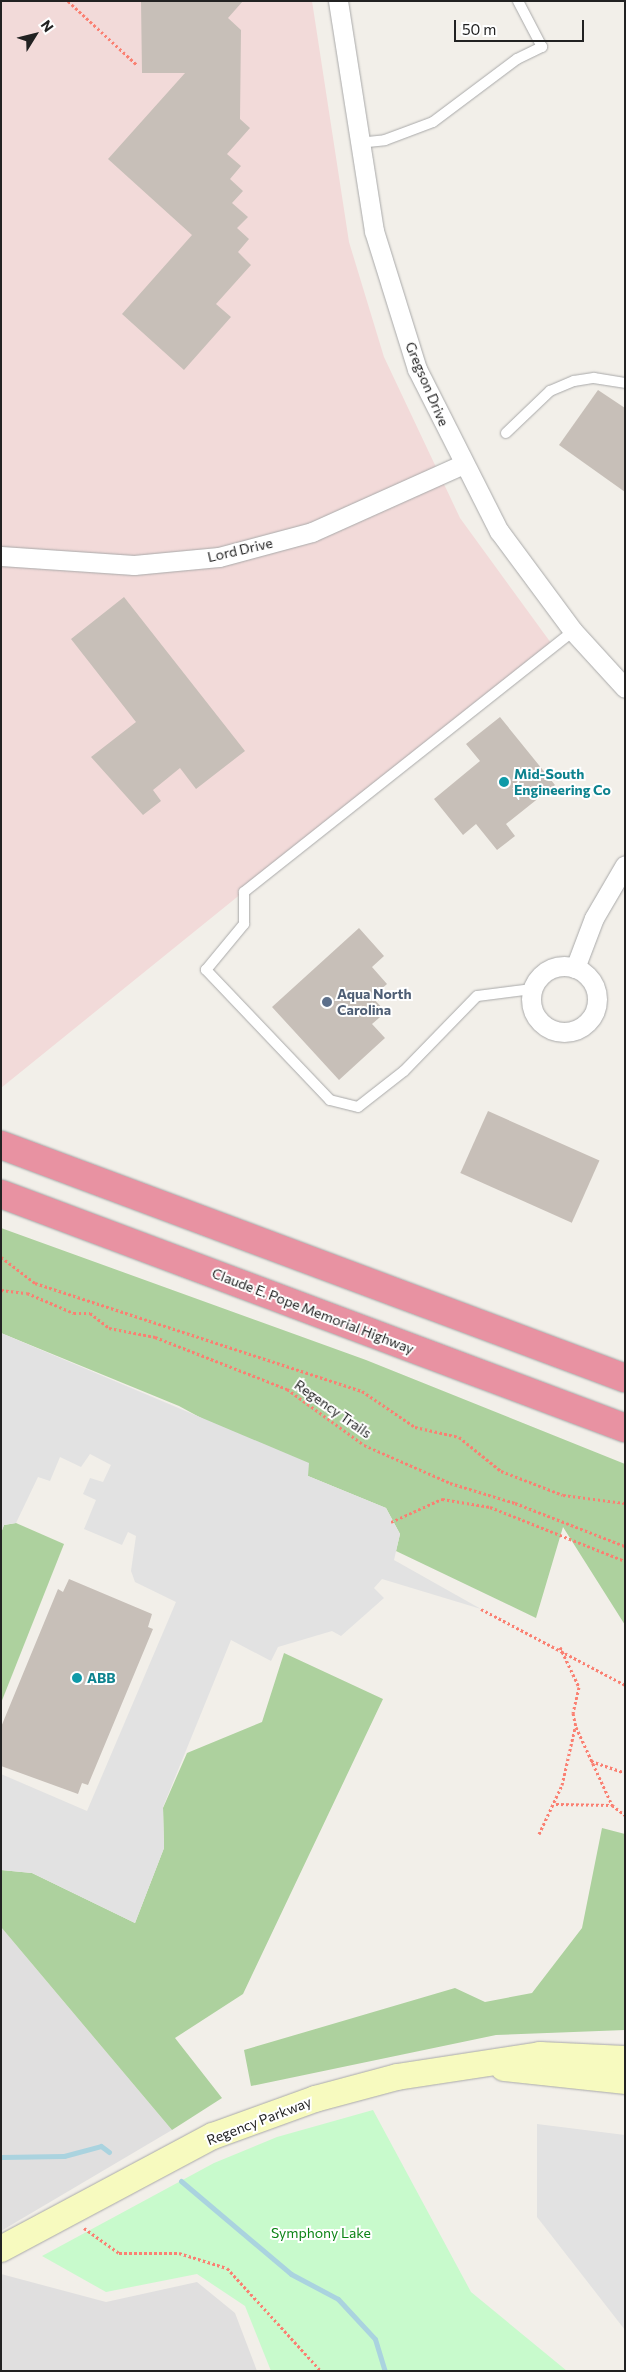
<!DOCTYPE html>
<style>
body{margin:0}
#map{position:relative;width:626px;height:2372px;overflow:hidden;background:#f2efe9;font-family:Commissioner,sans-serif}
div>[style]{position:absolute}
.residential>*{inset:0;background:#e0dfdf}
.commercial>*{inset:0;background:#f2dad9}
.forest>*{inset:0;background:#add19e}
.park>*{inset:0;background:#c8facc}
.parking>*{inset:0;background:#e2e2e2}
.stream>*{height:5px;margin:-2.5px;padding:0 2.5px;transform-origin:2.5px;border-radius:2.5px;background:#aad3df}
.building>*{inset:0;background:#c7bfb8;transform-origin:0 0}
.path>*{height:3px;margin-top:-1.5px;transform-origin:0;background:repeating-linear-gradient(90deg,#fa8072 0 2.5px,transparent 0 5px)}
.roads{filter:drop-shadow(0 0 1px #a9a9a9) drop-shadow(0 0 1px #a9a9a9)}
.lane>*{height:10px;margin:-5px;padding:0 5px;transform-origin:5px;border-radius:5px;background:#fff}
.street>*{height:19px;margin:-9.5px;padding:0 9.5px;transform-origin:9.5px;border-radius:9.5px;background:#fff}
.street>.ring{margin:-9.5px;padding:0;box-sizing:content-box;background:none;border:19px solid #fff;border-radius:50%}
.secondary>*{height:26px;margin:-13px;padding:0 13px;transform-origin:13px;border-radius:13px;background:#f7fabf}
.highway>*{height:28px;margin:-14px;padding:0 14px;transform-origin:14px;border-radius:14px;background:#e892a2}
.dots>*{width:14px;height:14px;translate:-50% -50%;box-sizing:border-box;border:2px solid #fff;border-radius:50%}
span{translate:-50% -50%;white-space:nowrap;text-align:center;line-height:1.15;-webkit-text-stroke:4px #fff;paint-order:stroke}
.street-label{font-size:14px;color:#222}
.culture-label{font-size:14px;color:#0d838f;font-weight:700}
.left{translate:0 -50%;text-align:left}
.service-label{font-size:14px;color:#4e5e75;font-weight:700}
.park-label{font-size:14px;color:#0c8416}
.frame{position:absolute;inset:0;border:2px solid #222;pointer-events:none}
.north{position:absolute;left:10px;top:10px;width:50px;height:50px;-webkit-text-stroke:4px #fff;paint-order:stroke;rotate:54deg;font-size:14px;font-weight:700;line-height:20px;text-align:center;color:#222}
.north::after{content:'';display:block;margin:auto;width:18px;height:22px;background:#222;clip-path:polygon(50% 0,100% 100%,50% 72%,0 100%)}
.scale{position:absolute;left:454px;top:20px;width:130px;height:22px;box-sizing:border-box;border:2px solid #222;border-top:0;padding-left:6px;font-size:15px;line-height:18px;white-space:nowrap;color:#222;-webkit-text-stroke:4px #fff;paint-order:stroke}
</style>
<div id="map">
<div class="residential">
<i style="clip-path:polygon(1px 1927px,172px 2130px,1px 2231px)"></i>
<i style="clip-path:polygon(1px 2274px,106px 2302px,197px 2282px,235px 2313px,257px 2371px,1px 2371px)"></i>
</div>
<div class="commercial">
<i style="clip-path:polygon(1px 1px,312px 1px,349px 242px,384px 357px,460px 518px,551px 643px,1px 1088px)"></i>
</div>
<div class="forest">
<i style="clip-path:polygon(1px 1228px,366px 1360px,625px 1464px,625px 1625px,563px 1527px,536px 1618px,396px 1551px,400px 1534px,386px 1508px,308px 1476px,179px 1406px,1px 1333px)"></i>
<i style="clip-path:polygon(16px 1523px,64px 1544px,1px 1703px,1px 1533px,4px 1525px)"></i>
<i style="clip-path:polygon(284px 1653px,383px 1699px,243px 1994px,175px 2038px,222px 2098px,172px 2130px,1px 1927px,1px 1870px,32px 1873px,135px 1923px,164px 1848px,163px 1808px,187px 1753px,262px 1722px)"></i>
<i style="clip-path:polygon(602px 1828px,625px 1834px,625px 2030px,496px 2035px,251px 2086px,244px 2050px,455px 1988px,485px 2002px,532px 1993px,582px 1928px)"></i>
</div>
<div class="park">
<i style="clip-path:polygon(373px 2110px,471px 2292px,567px 2371px,271px 2371px,245px 2306px,197px 2274px,106px 2292px,42px 2256px,214px 2163px,277px 2137px)"></i>
</div>
<div class="parking">
<i style="clip-path:polygon(1px 1333px,309px 1463px,308px 1476px,386px 1508px,400px 1534px,394px 1560px,481px 1609px,382px 1579px,374px 1588px,384px 1598px,341px 1636px,332px 1631px,278px 1647px,271px 1661px,231px 1640px,163px 1807px,164px 1848px,135px 1923px,32px 1873px,1px 1870px,1px 1774px,87px 1811px,176px 1602px,135px 1582px,131px 1571px,136px 1536px,128px 1532px,122px 1545px,84px 1529px,96px 1500px,83px 1494px,90px 1478px,103px 1482px,111px 1465px,90px 1454px,81px 1467px,60px 1457px,50px 1481px,38px 1477px,16px 1523px,4px 1525px,1px 1533px)"></i>
<i style="clip-path:polygon(537px 2124px,625px 2135px,625px 2330px,537px 2217px)"></i>
</div>
<div class="stream">
<i style="left:1px;top:2157px;width:63px;rotate:-0.9deg"></i>
<i style="left:64px;top:2156px;width:38px;rotate:-15deg"></i>
<i style="left:101px;top:2146px;width:10px;rotate:37deg"></i>
<i style="left:181px;top:2181px;width:144px;rotate:40.2deg"></i>
<i style="left:291px;top:2274px;width:53px;rotate:28deg"></i>
<i style="left:338px;top:2299px;width:54px;rotate:47.2deg"></i>
<i style="left:375px;top:2339px;width:34px;rotate:73deg"></i>
</div>
<div class="building">
<i style="clip-path:polygon(141px 1px,243px 1px,228px 18px,241px 30px,240px 119px,250px 128px,227px 154px,241px 166px,230px 179px,243px 191px,232px 203px,248px 217px,237px 228px,249px 239px,238px 252px,251px 265px,216px 304px,231px 317px,184px 370px,122px 314px,192px 235px,108px 159px,185px 73px,142px 73px)"></i>
<i style="clip-path:polygon(598px 390px,625px 408px,625px 492px,559px 445px)"></i>
<i style="clip-path:polygon(124px 597px,245px 751px,196px 789px,180px 768px,153px 790px,161px 801px,143px 815px,91px 757px,136px 722px,71px 639px)"></i>
<i style="clip-path:polygon(500px 717px,555px 785px,506px 824px,515px 836px,497px 850px,476px 824px,463px 835px,434px 799px,480px 761px,466px 744px)"></i>
<i style="clip-path:polygon(359px 928px,384px 956px,372px 967px,387px 984px,372px 997px,386px 1012px,372px 1024px,385px 1038px,339px 1080px,272px 1007px)"></i>
<i style="left:488px;top:1111px;width:122px;height:68px;rotate:24deg"></i>
<i style="clip-path:polygon(69px 1579px,152px 1614px,148px 1627px,153px 1629px,88px 1785px,82px 1783px,78px 1794px,1px 1766px,1px 1727px,58px 1589px,63px 1592px)"></i>
</div>
<div class="path">
<i style="left:68px;top:1px;width:94px;rotate:42.8deg"></i>
<i style="left:1px;top:1257px;width:43px;rotate:37.4deg"></i>
<i style="left:35px;top:1283px;width:344px;rotate:18.3deg"></i>
<i style="left:362px;top:1391px;width:64px;rotate:34.2deg"></i>
<i style="left:415px;top:1427px;width:45px;rotate:12.8deg"></i>
<i style="left:459px;top:1437px;width:54px;rotate:39deg"></i>
<i style="left:501px;top:1471px;width:66px;rotate:21.2deg"></i>
<i style="left:563px;top:1495px;width:63px;rotate:7.4deg"></i>
<i style="left:1px;top:1290px;width:26px;rotate:7deg"></i>
<i style="left:27px;top:1293px;width:51px;rotate:23.1deg"></i>
<i style="left:74px;top:1313px;width:16px"></i>
<i style="left:90px;top:1313px;width:24px;rotate:38deg"></i>
<i style="left:109px;top:1328px;width:47px;rotate:11.1deg"></i>
<i style="left:155px;top:1337px;width:142px;rotate:21.5deg"></i>
<i style="left:287px;top:1389px;width:95px;rotate:36deg"></i>
<i style="left:364px;top:1445px;width:94px;rotate:23.8deg"></i>
<i style="left:450px;top:1483px;width:68px;rotate:17.1deg"></i>
<i style="left:515px;top:1503px;width:118px;rotate:21.4deg"></i>
<i style="left:391px;top:1522px;width:56px;rotate:-24.3deg"></i>
<i style="left:442px;top:1499px;width:49px;rotate:9.5deg"></i>
<i style="left:490px;top:1507px;width:145px;rotate:21.8deg"></i>
<i style="left:481px;top:1609px;width:163px;rotate:27.8deg"></i>
<i style="left:560px;top:1647px;width:44px;rotate:64.6deg"></i>
<i style="left:579px;top:1687px;width:27px;rotate:103deg"></i>
<i style="left:573px;top:1713px;width:14px;rotate:78deg"></i>
<i style="left:576px;top:1727px;width:86px;rotate:65.2deg"></i>
<i style="left:612px;top:1805px;width:16px;rotate:38deg"></i>
<i style="left:591px;top:1761px;width:36px;rotate:19deg"></i>
<i style="left:556px;top:1804px;width:56px;rotate:1deg"></i>
<i style="left:539px;top:1834px;width:54px;rotate:-64.9deg"></i>
<i style="left:562px;top:1785px;width:58px;rotate:-77.2deg"></i>
<i style="left:84px;top:2228px;width:43px;rotate:35.5deg"></i>
<i style="left:119px;top:2253px;width:60px"></i>
<i style="left:179px;top:2253px;width:50px;rotate:17.4deg"></i>
<i style="left:227px;top:2268px;width:139px;rotate:47.6deg"></i>
</div>
<div class="roads">
<div class="lane">
<i style="left:358px;top:143px;width:27px;rotate:-6deg"></i>
<i style="left:385px;top:140px;width:51px;rotate:-20.6deg"></i>
<i style="left:433px;top:122px;width:105px;rotate:-36.9deg"></i>
<i style="left:517px;top:59px;width:28px;rotate:-26deg"></i>
<i style="left:542px;top:47px;width:52px;rotate:-117.6deg"></i>
<i style="left:506px;top:433px;width:61px;rotate:-43.7deg"></i>
<i style="left:550px;top:391px;width:26px;rotate:-23deg"></i>
<i style="left:574px;top:381px;width:20px;rotate:-9deg"></i>
<i style="left:594px;top:378px;width:31px;rotate:9deg"></i>
<i style="left:532px;top:989px;width:55px;rotate:172.7deg"></i>
<i style="left:477px;top:996px;width:105px;rotate:134.2deg"></i>
<i style="left:404px;top:1071px;width:58px;rotate:142deg"></i>
<i style="left:358px;top:1107px;width:29px;rotate:-166deg"></i>
<i style="left:330px;top:1100px;width:180px;rotate:-133.6deg"></i>
<i style="left:206px;top:970px;width:60px;rotate:-50.4deg"></i>
<i style="left:244px;top:924px;width:32px;rotate:-90deg"></i>
<i style="left:244px;top:892px;width:420px;rotate:-38.4deg"></i>
</div>
<div class="street">
<i style="left:338px;top:1px;width:233px;rotate:81.1deg"></i>
<i style="left:374px;top:231px;width:145px;rotate:72.7deg"></i>
<i style="left:417px;top:369px;width:182px;rotate:63.2deg"></i>
<i style="left:499px;top:531px;width:124px;rotate:53.5deg"></i>
<i style="left:573px;top:631px;width:77px;rotate:47.6deg"></i>
<i style="left:1px;top:556px;width:133px;rotate:3.9deg"></i>
<i style="left:134px;top:565px;width:85px;rotate:-5.4deg"></i>
<i style="left:219px;top:557px;width:96px;rotate:-15deg"></i>
<i style="left:312px;top:532px;width:166px;rotate:-24.2deg"></i>
<i class="ring" style="left:531px;top:966px;width:47px;height:47px"></i>
<i style="left:575px;top:968px;width:53px;rotate:-69.2deg"></i>
<i style="left:594px;top:918px;width:61px;rotate:-59.7deg"></i>
</div>
<div class="secondary">
<i style="left:504px;top:2068px;width:122px;rotate:6.1deg"></i>
<i style="left:1px;top:2249px;width:240px;rotate:-28.1deg"></i>
<i style="left:213px;top:2136px;width:109px;rotate:-19.9deg"></i>
<i style="left:315px;top:2099px;width:85px;rotate:-15deg"></i>
<i style="left:397px;top:2077px;width:145px;rotate:-8.7deg"></i>
<i style="left:540px;top:2055px;width:85px;rotate:2.7deg"></i>
</div>
<div class="highway">
<i style="left:1px;top:1145px;width:666px;rotate:20.48deg"></i>
<i style="left:1px;top:1194px;width:666px;rotate:20.56deg"></i>
</div>
</div>
<div class="dots">
<i style="left:504px;top:782px;background:#0f9aa8"></i>
<i style="left:327px;top:1002px;background:#5c6f8a"></i>
<i style="left:77px;top:1678px;background:#0f9aa8"></i>
</div>
<div class="street-label">
<span style="left:427px;top:384px;rotate:67deg">Gregson Drive</span>
<span style="left:240px;top:550px;rotate:-13deg">Lord Drive</span>
<span style="left:313px;top:1311px;rotate:21deg">Claude E. Pope Memorial Highway</span>
<span style="left:333px;top:1409px;rotate:35deg">Regency Trails</span>
<span style="left:259px;top:2121px;rotate:-21deg">Regency Parkway</span>
</div>
<div class="culture-label">
<span class="left" style="left:514px;top:782px">Mid-South<br>Engineering Co</span>
<span class="left" style="left:87px;top:1678px">ABB</span>
</div>
<div class="service-label">
<span class="left" style="left:337px;top:1002px">Aqua North<br>Carolina</span>
</div>
<div class="park-label">
<span style="left:321px;top:2233px">Symphony Lake</span>
</div>
<div class="frame"></div>
<div class="north">N</div>
<div class="scale">50 m</div>
</div>
